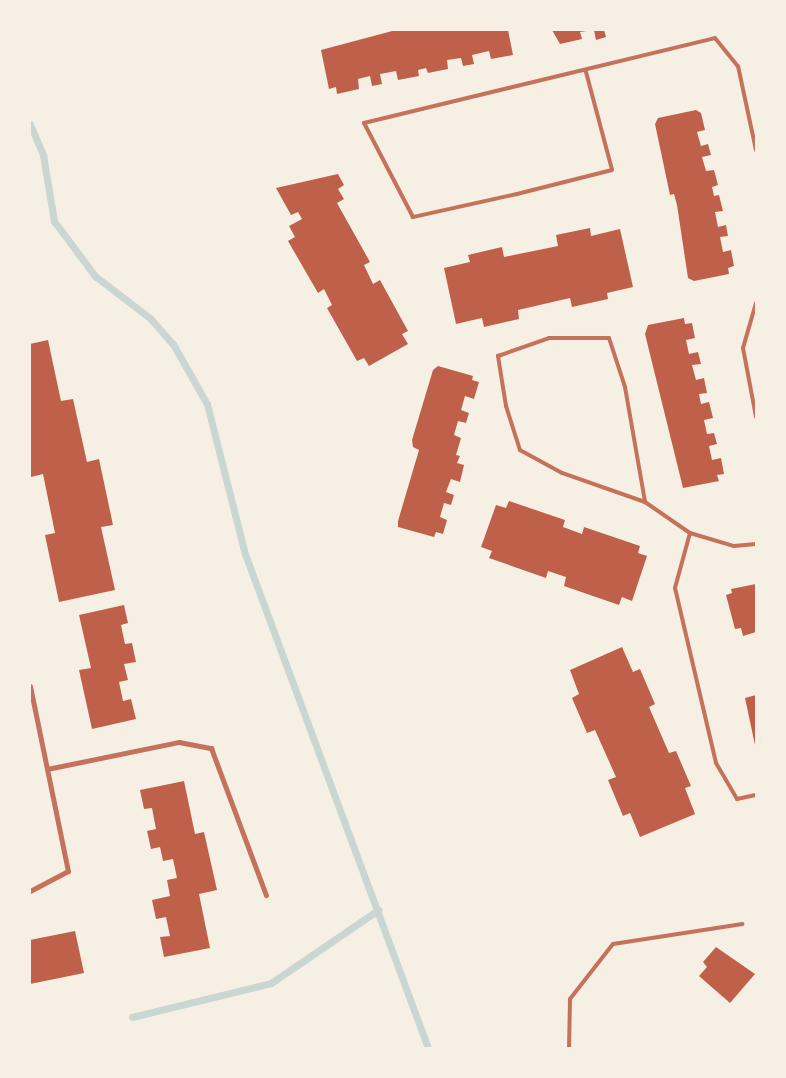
<!DOCTYPE html>
<style>
body{margin:0}
#map{position:relative;width:786px;height:1078px;overflow:hidden;background:#f6efe4;font-family:"Source Sans 3",sans-serif}
div>[style]{position:absolute}
.stream>*{height:7px;margin:-3.5px;padding:0 3.5px;transform-origin:3.5px;border-radius:3.5px;background:#c9d6d2}
.building>*{inset:0;background:#bf614a}
.service>*{height:4px;margin:-2px;padding:0 2px;transform-origin:2px;border-radius:2px;background:#c5725c}
.minor>*{height:5px;margin:-2.5px;padding:0 2.5px;transform-origin:2.5px;border-radius:2.5px;background:#c5725c}
span{translate:-50% -50%;white-space:nowrap;text-align:center;line-height:1.15;-webkit-text-stroke:4.5px #f6efe4;paint-order:stroke}
.frame{position:absolute;inset:0;border:31px solid #f6efe4;pointer-events:none}
</style>
<div id="map">
<div class="stream">
<i style="left:30px;top:124px;width:34px;rotate:67deg"></i>
<i style="left:43px;top:155px;width:67px;rotate:80.5deg"></i>
<i style="left:54px;top:221px;width:69px;rotate:53.3deg"></i>
<i style="left:95px;top:276px;width:69px;rotate:37.4deg"></i>
<i style="left:150px;top:318px;width:35px;rotate:49deg"></i>
<i style="left:173px;top:344px;width:69px;rotate:60.5deg"></i>
<i style="left:207px;top:404px;width:155px;rotate:75.8deg"></i>
<i style="left:245px;top:554px;width:527px;rotate:69.67deg"></i>
<i style="left:132px;top:1017px;width:143px;rotate:-13.7deg"></i>
<i style="left:271px;top:983px;width:130px;rotate:-34.3deg"></i>
</div>
<div class="building">
<i style="clip-path:polygon(396px 30px,508px 30px,513px 55px,491px 59px,489px 51px,472px 55px,474px 64px,463px 66px,461px 58px,447px 60px,448px 69px,428px 73px,426px 68px,418px 70px,419px 76px,398px 80px,396px 71px,380px 74px,382px 84px,372px 86px,370px 76px,358px 79px,359px 89px,337px 94px,336px 87px,329px 89px,321px 50px)"></i>
<i style="clip-path:polygon(552px 30px,587px 30px,587px 31px,580px 32px,582px 39px,560px 44px)"></i>
<i style="clip-path:polygon(594px 30px,604px 30px,606px 37px,596px 40px)"></i>
<i style="clip-path:polygon(696px 110px,701px 113px,705px 130px,697px 132px,701px 146px,708px 144px,711px 155px,702px 157px,706px 171px,714px 170px,718px 185px,712px 187px,714px 196px,719px 195px,723px 211px,715px 212px,718px 227px,726px 225px,728px 236px,720px 237px,723px 252px,731px 250px,734px 266px,728px 268px,729px 274px,694px 281px,688px 278px,677px 205px,674px 194px,670px 195px,655px 124px,658px 118px)"></i>
<i style="clip-path:polygon(338px 174px,344px 185px,338px 189px,344px 199px,337px 203px,370px 262px,364px 265px,373px 284px,380px 280px,408px 331px,402px 334px,408px 344px,369px 366px,364px 358px,357px 361px,327px 308px,332px 305px,324px 289px,318px 293px,288px 241px,295px 237px,289px 226px,302px 219px,298px 212px,291px 215px,276px 188px)"></i>
<i style="clip-path:polygon(590px 228px,591px 236px,620px 229px,633px 287px,607px 293px,608px 299px,572px 307px,570px 298px,518px 310px,519px 319px,484px 327px,482px 318px,456px 324px,444px 268px,470px 262px,468px 255px,502px 247px,504px 257px,558px 246px,556px 235px)"></i>
<i style="clip-path:polygon(684px 318px,685px 324px,692px 323px,695px 338px,686px 340px,689px 354px,698px 352px,701px 364px,692px 365px,696px 380px,704px 378px,707px 393px,699px 394px,701px 404px,709px 402px,713px 418px,704px 420px,707px 434px,714px 433px,717px 444px,709px 446px,712px 460px,721px 458px,724px 474px,717px 475px,719px 481px,683px 488px,645px 334px,648px 325px)"></i>
<i style="clip-path:polygon(48px 340px,61px 401px,73px 399px,87px 462px,99px 459px,113px 525px,101px 527px,115px 590px,59px 602px,45px 535px,55px 533px,43px 474px,31px 477px,30px 471px,30px 344px)"></i>
<i style="clip-path:polygon(438px 366px,473px 376px,472px 380px,479px 382px,474px 399px,465px 396px,461px 410px,469px 413px,466px 423px,458px 421px,454px 435px,461px 438px,456px 455px,460px 456px,457px 463px,464px 465px,460px 482px,451px 479px,446px 492px,454px 495px,451px 505px,444px 503px,440px 517px,447px 520px,443px 534px,436px 532px,434px 537px,398px 527px,398px 521px,419px 450px,413px 447px,412px 440px,433px 370px)"></i>
<i style="clip-path:polygon(509px 501px,565px 520px,563px 527px,582px 534px,584px 527px,640px 546px,638px 553px,647px 556px,632px 601px,622px 597px,619px 605px,564px 586px,566px 577px,548px 571px,546px 578px,489px 558px,492px 551px,481px 547px,496px 505px,506px 508px)"></i>
<i style="clip-path:polygon(756px 584px,756px 632px,743px 636px,741px 628px,735px 629px,726px 595px,732px 593px,731px 589px)"></i>
<i style="clip-path:polygon(124px 605px,128px 623px,121px 625px,125px 644px,132px 643px,136px 662px,124px 664px,128px 680px,119px 682px,123px 701px,131px 699px,136px 719px,92px 729px,79px 670px,91px 668px,79px 615px)"></i>
<i style="clip-path:polygon(622px 647px,633px 672px,640px 669px,655px 704px,649px 707px,669px 753px,676px 751px,691px 786px,685px 788px,695px 814px,640px 837px,630px 813px,623px 816px,608px 780px,616px 777px,595px 730px,587px 733px,572px 698px,579px 694px,570px 670px)"></i>
<i style="clip-path:polygon(756px 695px,756px 745px,755px 745px,745px 698px)"></i>
<i style="clip-path:polygon(184px 781px,195px 834px,204px 832px,217px 890px,199px 894px,210px 948px,164px 957px,160px 937px,170px 936px,166px 917px,156px 919px,152px 900px,170px 896px,167px 880px,177px 878px,173px 859px,163px 861px,160px 847px,151px 849px,147px 831px,156px 829px,152px 808px,144px 809px,140px 790px)"></i>
<i style="clip-path:polygon(75px 931px,84px 973px,30px 984px,30px 940px)"></i>
<i style="clip-path:polygon(716px 947px,755px 974px,730px 1003px,699px 976px,707px 967px,703px 962px)"></i>
</div>
<div class="service">
<i style="left:586px;top:72px;width:101px;rotate:75.1deg"></i>
<i style="left:612px;top:170px;width:98px;rotate:165.8deg"></i>
<i style="left:517px;top:194px;width:107px;rotate:167.5deg"></i>
<i style="left:413px;top:217px;width:106px;rotate:-117.5deg"></i>
<i style="left:364px;top:123px;width:361px;rotate:-13.6deg"></i>
<i style="left:715px;top:38px;width:36px;rotate:51deg"></i>
<i style="left:738px;top:66px;width:86px;rotate:77.9deg"></i>
<i style="left:756px;top:303px;width:47px;rotate:106.1deg"></i>
<i style="left:743px;top:348px;width:70px;rotate:79.3deg"></i>
<i style="left:645px;top:502px;width:88px;rotate:-160.7deg"></i>
<i style="left:562px;top:473px;width:48px;rotate:-151.3deg"></i>
<i style="left:520px;top:450px;width:46px;rotate:-107.7deg"></i>
<i style="left:506px;top:406px;width:51px;rotate:-99.1deg"></i>
<i style="left:498px;top:356px;width:54px;rotate:-19.4deg"></i>
<i style="left:549px;top:338px;width:60px"></i>
<i style="left:609px;top:338px;width:52px;rotate:71.9deg"></i>
<i style="left:625px;top:387px;width:117px;rotate:80.1deg"></i>
<i style="left:645px;top:502px;width:55px;rotate:34.6deg"></i>
<i style="left:690px;top:533px;width:46px;rotate:16.5deg"></i>
<i style="left:734px;top:546px;width:22px;rotate:-5deg"></i>
<i style="left:690px;top:533px;width:57px;rotate:105.3deg"></i>
<i style="left:675px;top:588px;width:180px;rotate:76.8deg"></i>
<i style="left:716px;top:763px;width:42px;rotate:59.7deg"></i>
<i style="left:737px;top:799px;width:19px;rotate:-12deg"></i>
<i style="left:569px;top:1048px;width:49px;rotate:-88.8deg"></i>
<i style="left:570px;top:999px;width:70px;rotate:-52deg"></i>
<i style="left:613px;top:944px;width:131px;rotate:-8.8deg"></i>
</div>
<div class="minor">
<i style="left:30px;top:686px;width:189px;rotate:78.4deg"></i>
<i style="left:68px;top:871px;width:43px;rotate:152.2deg"></i>
<i style="left:47px;top:769px;width:135px;rotate:-11.6deg"></i>
<i style="left:179px;top:742px;width:33px;rotate:11deg"></i>
<i style="left:211px;top:748px;width:157px;rotate:69.5deg"></i>
</div>
<div class="frame"></div>
</div>
